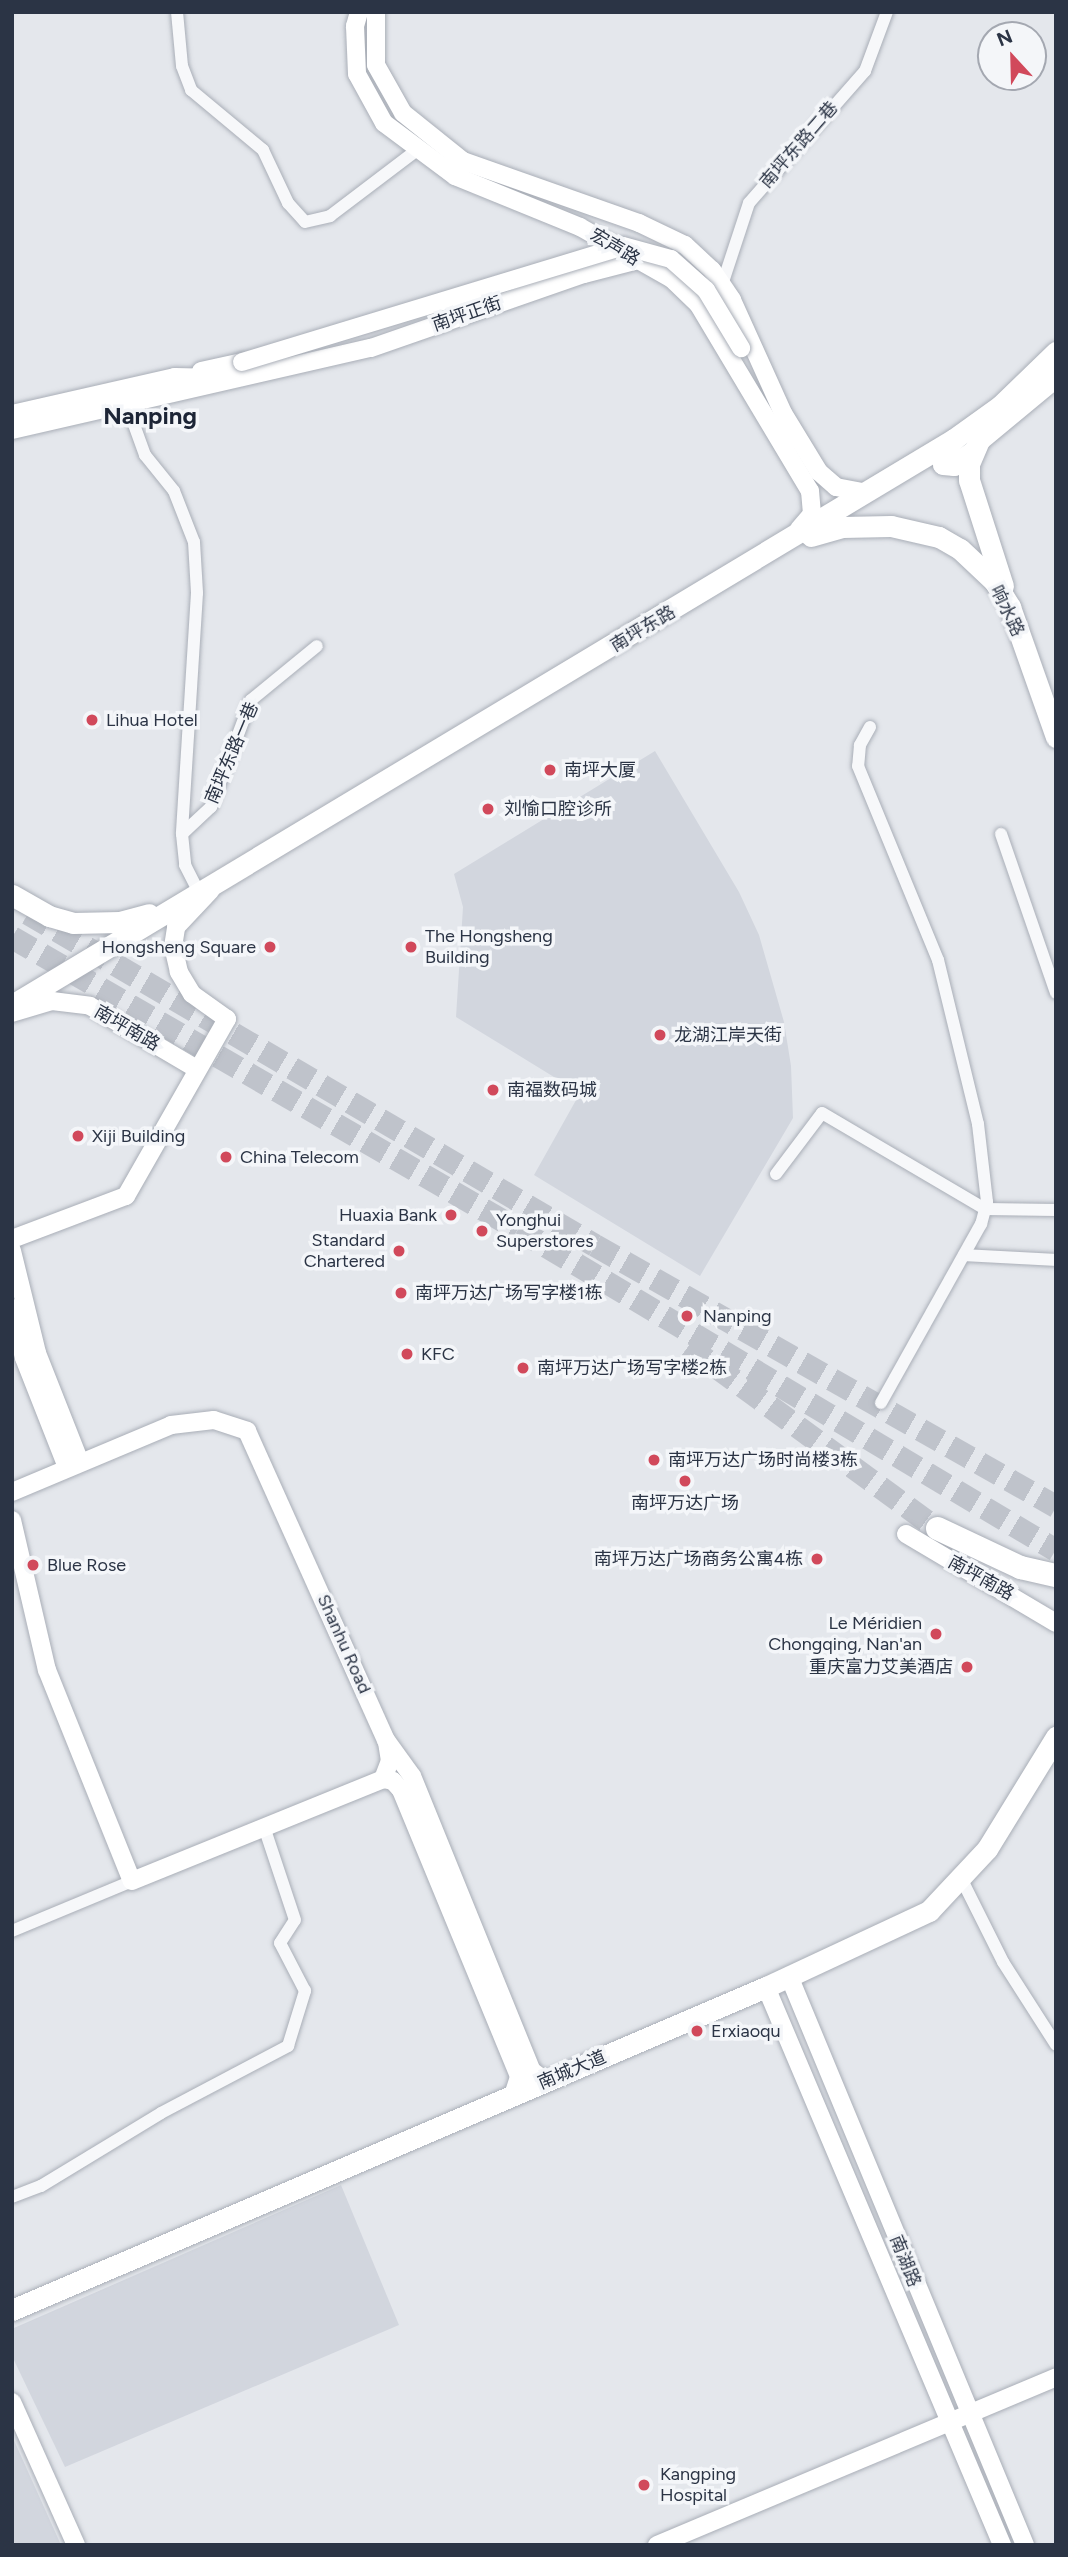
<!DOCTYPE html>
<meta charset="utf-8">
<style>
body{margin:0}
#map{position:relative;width:1068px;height:2557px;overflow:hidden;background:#e4e7ec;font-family:Figtree,"Noto Sans SC",sans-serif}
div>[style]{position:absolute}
.built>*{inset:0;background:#d2d6de}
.highway-tunnel>*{height:23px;margin-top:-11.5px;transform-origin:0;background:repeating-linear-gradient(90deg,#bfc3cb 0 23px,transparent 0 34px)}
.roads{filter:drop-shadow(0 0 2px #a9aeb7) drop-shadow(0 0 2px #a9aeb7)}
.street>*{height:12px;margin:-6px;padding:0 6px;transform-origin:6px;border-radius:6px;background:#f7f8fa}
.secondary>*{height:18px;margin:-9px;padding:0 9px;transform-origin:9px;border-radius:9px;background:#fff}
.primary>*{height:21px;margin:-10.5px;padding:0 10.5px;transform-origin:10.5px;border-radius:10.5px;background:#fff}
.highway>*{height:23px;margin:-11.5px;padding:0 11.5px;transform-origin:11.5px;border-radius:11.5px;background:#fff}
.bridges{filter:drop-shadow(0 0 2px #a9aeb7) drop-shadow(0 0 2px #a9aeb7)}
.secondary-bridge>*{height:18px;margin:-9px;padding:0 9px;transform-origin:9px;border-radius:9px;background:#fff}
.dots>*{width:19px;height:19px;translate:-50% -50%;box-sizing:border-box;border:4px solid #f4f6f9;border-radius:50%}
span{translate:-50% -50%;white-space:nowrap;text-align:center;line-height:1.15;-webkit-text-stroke:7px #f4f6f9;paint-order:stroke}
.street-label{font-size:18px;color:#2b3445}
.poi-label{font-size:18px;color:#2b3445}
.left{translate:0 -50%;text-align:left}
.right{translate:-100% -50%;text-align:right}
.district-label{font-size:24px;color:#1d2536;font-weight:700}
.frame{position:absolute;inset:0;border:14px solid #2b3445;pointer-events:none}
.north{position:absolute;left:977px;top:21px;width:70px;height:70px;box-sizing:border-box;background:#f4f6f9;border:2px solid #a4a8b1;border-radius:50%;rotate:338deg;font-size:19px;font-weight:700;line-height:28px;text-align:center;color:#2b3445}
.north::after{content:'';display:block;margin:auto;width:24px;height:32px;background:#d1495b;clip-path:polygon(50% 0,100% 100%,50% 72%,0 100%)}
</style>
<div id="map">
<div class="built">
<i style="clip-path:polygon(655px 751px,739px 892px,759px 935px,784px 1022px,791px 1066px,793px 1118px,700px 1276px,534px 1175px,580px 1093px,456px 1017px,463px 907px,454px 874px)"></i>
<i style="clip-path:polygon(341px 2185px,399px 2325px,65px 2467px,12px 2356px,14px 2328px)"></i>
<i style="clip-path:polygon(12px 2436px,61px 2545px,12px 2545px)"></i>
</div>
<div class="highway-tunnel">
<i style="left:28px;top:913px;width:657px;rotate:30.35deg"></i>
<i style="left:595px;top:1245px;width:530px;rotate:29.52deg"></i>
<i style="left:12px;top:937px;width:584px;rotate:29.99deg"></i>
<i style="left:518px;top:1229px;width:626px;rotate:30.82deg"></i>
<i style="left:688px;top:1346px;width:308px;rotate:36.2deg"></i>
</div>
<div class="roads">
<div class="street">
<i style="left:177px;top:12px;width:54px;rotate:84.7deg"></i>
<i style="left:182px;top:66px;width:26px;rotate:69deg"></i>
<i style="left:191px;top:90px;width:94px;rotate:39.8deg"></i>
<i style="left:263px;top:150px;width:59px;rotate:64.7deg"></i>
<i style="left:288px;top:203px;width:25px;rotate:48deg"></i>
<i style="left:305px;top:222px;width:26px;rotate:-13deg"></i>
<i style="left:330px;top:216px;width:109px;rotate:-37.2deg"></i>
<i style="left:722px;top:285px;width:86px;rotate:-71.8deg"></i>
<i style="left:749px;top:203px;width:176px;rotate:-48.7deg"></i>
<i style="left:865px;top:71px;width:63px;rotate:-69.6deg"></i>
<i style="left:124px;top:397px;width:62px;rotate:70.1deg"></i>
<i style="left:145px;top:455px;width:46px;rotate:51.1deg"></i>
<i style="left:174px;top:491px;width:55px;rotate:68.6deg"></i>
<i style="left:194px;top:542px;width:51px;rotate:86.6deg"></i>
<i style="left:197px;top:593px;width:241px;rotate:93.6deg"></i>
<i style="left:182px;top:834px;width:31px;rotate:84deg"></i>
<i style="left:185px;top:865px;width:31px;rotate:63deg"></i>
<i style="left:870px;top:727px;width:21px;rotate:119deg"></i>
<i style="left:860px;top:745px;width:21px;rotate:95deg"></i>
<i style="left:858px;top:766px;width:210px;rotate:67.6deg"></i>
<i style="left:938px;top:960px;width:169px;rotate:76.3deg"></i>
<i style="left:978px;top:1124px;width:79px;rotate:83.4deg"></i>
<i style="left:987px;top:1202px;width:23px;rotate:105deg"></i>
<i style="left:981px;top:1224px;width:205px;rotate:119.2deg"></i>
<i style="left:182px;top:834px;width:40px;rotate:-43deg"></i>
<i style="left:211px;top:807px;width:114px;rotate:-69.5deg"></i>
<i style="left:251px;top:700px;width:85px;rotate:-39.3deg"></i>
<i style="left:1001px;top:834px;width:168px;rotate:70.9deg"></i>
<i style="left:776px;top:1174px;width:76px;rotate:-53deg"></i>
<i style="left:822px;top:1113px;width:189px;rotate:30.5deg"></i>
<i style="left:985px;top:1209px;width:71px;rotate:0.8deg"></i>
<i style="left:964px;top:1255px;width:92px;rotate:3.1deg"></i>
<i style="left:962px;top:1880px;width:92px;rotate:63.4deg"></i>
<i style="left:1003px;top:1962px;width:98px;rotate:57.4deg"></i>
<i style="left:12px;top:1931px;width:130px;rotate:-22.6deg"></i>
<i style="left:12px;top:2197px;width:31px;rotate:-21deg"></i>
<i style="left:41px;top:2186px;width:140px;rotate:-31.3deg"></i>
<i style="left:161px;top:2113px;width:144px;rotate:-27.8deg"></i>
<i style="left:288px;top:2046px;width:58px;rotate:-72.8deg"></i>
<i style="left:305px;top:1991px;width:54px;rotate:-117.5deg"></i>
<i style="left:280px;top:1943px;width:27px;rotate:-57deg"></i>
<i style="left:295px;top:1920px;width:98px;rotate:-108.4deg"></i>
</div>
<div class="secondary">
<i style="left:359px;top:12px;width:15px;rotate:106deg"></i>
<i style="left:355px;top:26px;width:48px;rotate:87.6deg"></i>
<i style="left:357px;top:74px;width:56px;rotate:61.1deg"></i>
<i style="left:384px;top:123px;width:89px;rotate:36.7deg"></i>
<i style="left:455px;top:176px;width:135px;rotate:22.2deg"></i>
<i style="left:580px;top:227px;width:106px;rotate:29.5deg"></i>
<i style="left:672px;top:279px;width:36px;rotate:44deg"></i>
<i style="left:698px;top:304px;width:218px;rotate:59.1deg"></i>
<i style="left:810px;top:491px;width:23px;rotate:85deg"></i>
<i style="left:812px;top:514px;width:20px;rotate:131deg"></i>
<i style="left:376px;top:12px;width:53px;rotate:90deg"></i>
<i style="left:376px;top:65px;width:55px;rotate:60.6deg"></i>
<i style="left:403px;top:113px;width:77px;rotate:38.7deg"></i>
<i style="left:463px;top:161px;width:187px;rotate:19.4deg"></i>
<i style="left:639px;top:223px;width:51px;rotate:25.6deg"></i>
<i style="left:685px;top:245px;width:37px;rotate:43deg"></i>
<i style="left:712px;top:270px;width:36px;rotate:56deg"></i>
<i style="left:732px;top:300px;width:124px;rotate:65.7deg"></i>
<i style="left:783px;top:413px;width:69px;rotate:58.6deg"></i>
<i style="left:819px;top:472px;width:23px;rotate:41deg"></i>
<i style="left:836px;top:487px;width:31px;rotate:11deg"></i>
<i style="left:201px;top:371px;width:42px;rotate:-12.4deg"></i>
<i style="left:12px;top:414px;width:167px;rotate:-12.8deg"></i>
<i style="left:175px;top:377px;width:44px;rotate:1.3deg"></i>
<i style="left:12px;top:430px;width:368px;rotate:-12.9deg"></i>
<i style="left:371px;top:348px;width:225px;rotate:-19.2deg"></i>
<i style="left:584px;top:274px;width:60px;rotate:-14.5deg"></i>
<i style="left:12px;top:1013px;width:42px;rotate:-16.7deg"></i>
<i style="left:52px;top:1001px;width:38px;rotate:7deg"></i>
<i style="left:90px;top:1006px;width:124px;rotate:30.5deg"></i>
<i style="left:12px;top:1239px;width:122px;rotate:-20.7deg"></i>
<i style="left:126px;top:1196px;width:204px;rotate:-60.3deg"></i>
<i style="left:227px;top:1019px;width:43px;rotate:-144.5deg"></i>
<i style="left:192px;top:994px;width:26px;rotate:-121deg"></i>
<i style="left:179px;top:972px;width:26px;rotate:-103deg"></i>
<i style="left:173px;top:947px;width:20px;rotate:-81deg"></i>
<i style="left:176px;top:927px;width:50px;rotate:-46.6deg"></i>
<i style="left:12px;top:1251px;width:105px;rotate:76.2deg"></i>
<i style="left:37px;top:1353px;width:117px;rotate:68.5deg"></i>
<i style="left:12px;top:1308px;width:51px;rotate:76.5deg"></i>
<i style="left:24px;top:1358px;width:117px;rotate:68.5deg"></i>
<i style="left:12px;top:1492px;width:173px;rotate:-22.8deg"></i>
<i style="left:171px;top:1425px;width:43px;rotate:-6.6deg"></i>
<i style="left:214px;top:1420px;width:35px;rotate:18deg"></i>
<i style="left:247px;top:1431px;width:339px;rotate:65.8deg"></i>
<i style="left:386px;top:1740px;width:44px;rotate:54.2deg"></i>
<i style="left:412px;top:1776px;width:318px;rotate:67.9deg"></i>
<i style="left:532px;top:2071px;width:17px;rotate:36deg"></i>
<i style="left:12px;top:1520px;width:154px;rotate:76.9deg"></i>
<i style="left:47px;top:1670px;width:227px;rotate:68.1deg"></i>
<i style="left:132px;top:1881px;width:271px;rotate:-22.1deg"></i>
<i style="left:383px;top:1779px;width:19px;rotate:-69deg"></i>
<i style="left:390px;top:1761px;width:18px;rotate:-99deg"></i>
<i style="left:906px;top:1534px;width:174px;rotate:30.7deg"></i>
<i style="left:383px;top:1779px;width:10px;rotate:11deg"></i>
<i style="left:393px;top:1781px;width:12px;rotate:48deg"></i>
<i style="left:401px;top:1790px;width:310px;rotate:67.6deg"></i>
<i style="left:519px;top:2077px;width:19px;rotate:108deg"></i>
<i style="left:789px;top:1976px;width:616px;rotate:67.47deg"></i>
<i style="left:766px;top:1987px;width:606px;rotate:67.07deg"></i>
<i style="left:12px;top:2402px;width:157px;rotate:65.9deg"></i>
<i style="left:657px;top:2545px;width:433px;rotate:-22.8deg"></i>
</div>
<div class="primary">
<i style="left:954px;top:439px;width:19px;rotate:126deg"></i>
<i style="left:943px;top:454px;width:10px;rotate:90deg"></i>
<i style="left:943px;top:464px;width:11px;rotate:5deg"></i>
<i style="left:954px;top:465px;width:24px;rotate:-36deg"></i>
<i style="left:811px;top:536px;width:32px;rotate:-16deg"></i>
<i style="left:842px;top:527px;width:49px;rotate:-1.2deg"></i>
<i style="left:891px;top:526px;width:49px;rotate:12.9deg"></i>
<i style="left:939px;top:537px;width:24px;rotate:30deg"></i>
<i style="left:960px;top:549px;width:47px;rotate:43.3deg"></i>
<i style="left:994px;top:581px;width:31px;rotate:58deg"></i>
<i style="left:1010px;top:607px;width:138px;rotate:70.5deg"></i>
<i style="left:1003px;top:586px;width:111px;rotate:-107.8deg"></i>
<i style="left:969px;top:480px;width:16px;rotate:-90deg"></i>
<i style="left:969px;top:464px;width:26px;rotate:-67deg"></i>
<i style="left:979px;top:440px;width:100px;rotate:-39.7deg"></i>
<i style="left:12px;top:895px;width:43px;rotate:29.6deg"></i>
<i style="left:49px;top:916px;width:25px;rotate:16deg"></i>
<i style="left:73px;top:923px;width:47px;rotate:-1.2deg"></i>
<i style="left:120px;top:922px;width:30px;rotate:-15deg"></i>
<i style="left:12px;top:1005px;width:1099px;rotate:-31deg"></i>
<i style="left:954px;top:439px;width:57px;rotate:-35.7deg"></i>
<i style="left:1000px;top:406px;width:78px;rotate:-44deg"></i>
<i style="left:12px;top:2310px;width:820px;rotate:-23.19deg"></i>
<i style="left:766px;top:1987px;width:180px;rotate:-25deg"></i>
<i style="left:929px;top:1911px;width:85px;rotate:-46.9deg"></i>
<i style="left:987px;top:1849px;width:132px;rotate:-58.4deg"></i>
</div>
<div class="highway">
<i style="left:937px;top:1528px;width:92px;rotate:25.2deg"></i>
<i style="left:1020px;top:1567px;width:37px;rotate:13deg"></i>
</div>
</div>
<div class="bridges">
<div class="secondary-bridge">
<i style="left:242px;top:362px;width:398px;rotate:-16.9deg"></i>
<i style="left:623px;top:246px;width:50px;rotate:15.2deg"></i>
<i style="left:671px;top:259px;width:47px;rotate:41.5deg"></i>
<i style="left:706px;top:290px;width:68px;rotate:58.9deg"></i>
</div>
</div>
<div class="dots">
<i style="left:92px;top:720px;background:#d1495b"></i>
<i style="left:550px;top:770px;background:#d1495b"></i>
<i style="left:488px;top:809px;background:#d1495b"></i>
<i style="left:270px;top:947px;background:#d1495b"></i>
<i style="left:411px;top:947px;background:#d1495b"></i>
<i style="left:660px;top:1035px;background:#d1495b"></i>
<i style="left:493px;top:1090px;background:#d1495b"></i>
<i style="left:78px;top:1136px;background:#d1495b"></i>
<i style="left:226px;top:1157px;background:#d1495b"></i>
<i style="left:451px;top:1215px;background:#d1495b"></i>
<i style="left:482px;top:1231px;background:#d1495b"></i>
<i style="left:399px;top:1251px;background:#d1495b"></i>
<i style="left:401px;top:1293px;background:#d1495b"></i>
<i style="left:687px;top:1316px;background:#d1495b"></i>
<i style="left:407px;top:1354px;background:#d1495b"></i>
<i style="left:523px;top:1368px;background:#d1495b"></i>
<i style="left:654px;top:1460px;background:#d1495b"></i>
<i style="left:685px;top:1481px;background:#d1495b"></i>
<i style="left:817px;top:1559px;background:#d1495b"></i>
<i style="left:33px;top:1565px;background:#d1495b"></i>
<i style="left:936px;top:1634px;background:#d1495b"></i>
<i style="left:967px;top:1667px;background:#d1495b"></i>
<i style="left:697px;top:2031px;background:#d1495b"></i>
<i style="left:644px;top:2485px;background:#d1495b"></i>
</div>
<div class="street-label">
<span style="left:799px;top:145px;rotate:-49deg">南坪东路二巷</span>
<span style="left:615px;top:247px;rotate:31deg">宏声路</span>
<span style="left:467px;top:314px;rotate:-19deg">南坪正街</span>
<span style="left:1007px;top:611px;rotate:64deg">响水路</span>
<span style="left:643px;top:629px;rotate:-31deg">南坪东路</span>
<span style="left:232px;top:753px;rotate:-67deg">南坪东路一巷</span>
<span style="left:127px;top:1028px;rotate:30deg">南坪南路</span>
<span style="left:981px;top:1578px;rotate:29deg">南坪南路</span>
<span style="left:344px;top:1644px;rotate:66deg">Shanhu Road</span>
<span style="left:572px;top:2070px;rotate:-23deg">南城大道</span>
<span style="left:905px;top:2261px;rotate:68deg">南湖路</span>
</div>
<div class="poi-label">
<span class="left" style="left:106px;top:720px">Lihua Hotel</span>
<span class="left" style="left:564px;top:770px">南坪大厦</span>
<span class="left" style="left:504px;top:809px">刘愉口腔诊所</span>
<span class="left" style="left:425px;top:947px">The Hongsheng<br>Building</span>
<span class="right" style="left:256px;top:947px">Hongsheng Square</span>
<span class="left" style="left:674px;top:1035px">龙湖江岸天街</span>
<span class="left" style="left:507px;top:1090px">南福数码城</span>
<span class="left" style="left:92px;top:1136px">Xiji Building</span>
<span class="left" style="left:240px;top:1157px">China Telecom</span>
<span class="right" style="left:437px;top:1215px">Huaxia Bank</span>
<span class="left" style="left:496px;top:1231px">Yonghui<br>Superstores</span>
<span class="right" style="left:385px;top:1251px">Standard<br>Chartered</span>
<span class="left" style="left:415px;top:1293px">南坪万达广场写字楼1栋</span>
<span class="left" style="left:703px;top:1316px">Nanping</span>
<span class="left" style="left:421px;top:1354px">KFC</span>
<span class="left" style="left:537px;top:1368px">南坪万达广场写字楼2栋</span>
<span class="left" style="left:668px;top:1460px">南坪万达广场时尚楼3栋</span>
<span style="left:685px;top:1503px">南坪万达广场</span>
<span class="right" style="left:803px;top:1559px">南坪万达广场商务公寓4栋</span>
<span class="left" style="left:47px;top:1565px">Blue Rose</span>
<span class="right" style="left:922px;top:1634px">Le Méridien<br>Chongqing, Nan'an</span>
<span class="right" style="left:953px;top:1667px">重庆富力艾美酒店</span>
<span class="left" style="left:711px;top:2031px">Erxiaoqu</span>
<span class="left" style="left:660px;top:2485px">Kangping<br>Hospital</span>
</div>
<div class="district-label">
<span style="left:150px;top:416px">Nanping</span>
</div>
<div class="frame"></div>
<div class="north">N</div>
</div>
